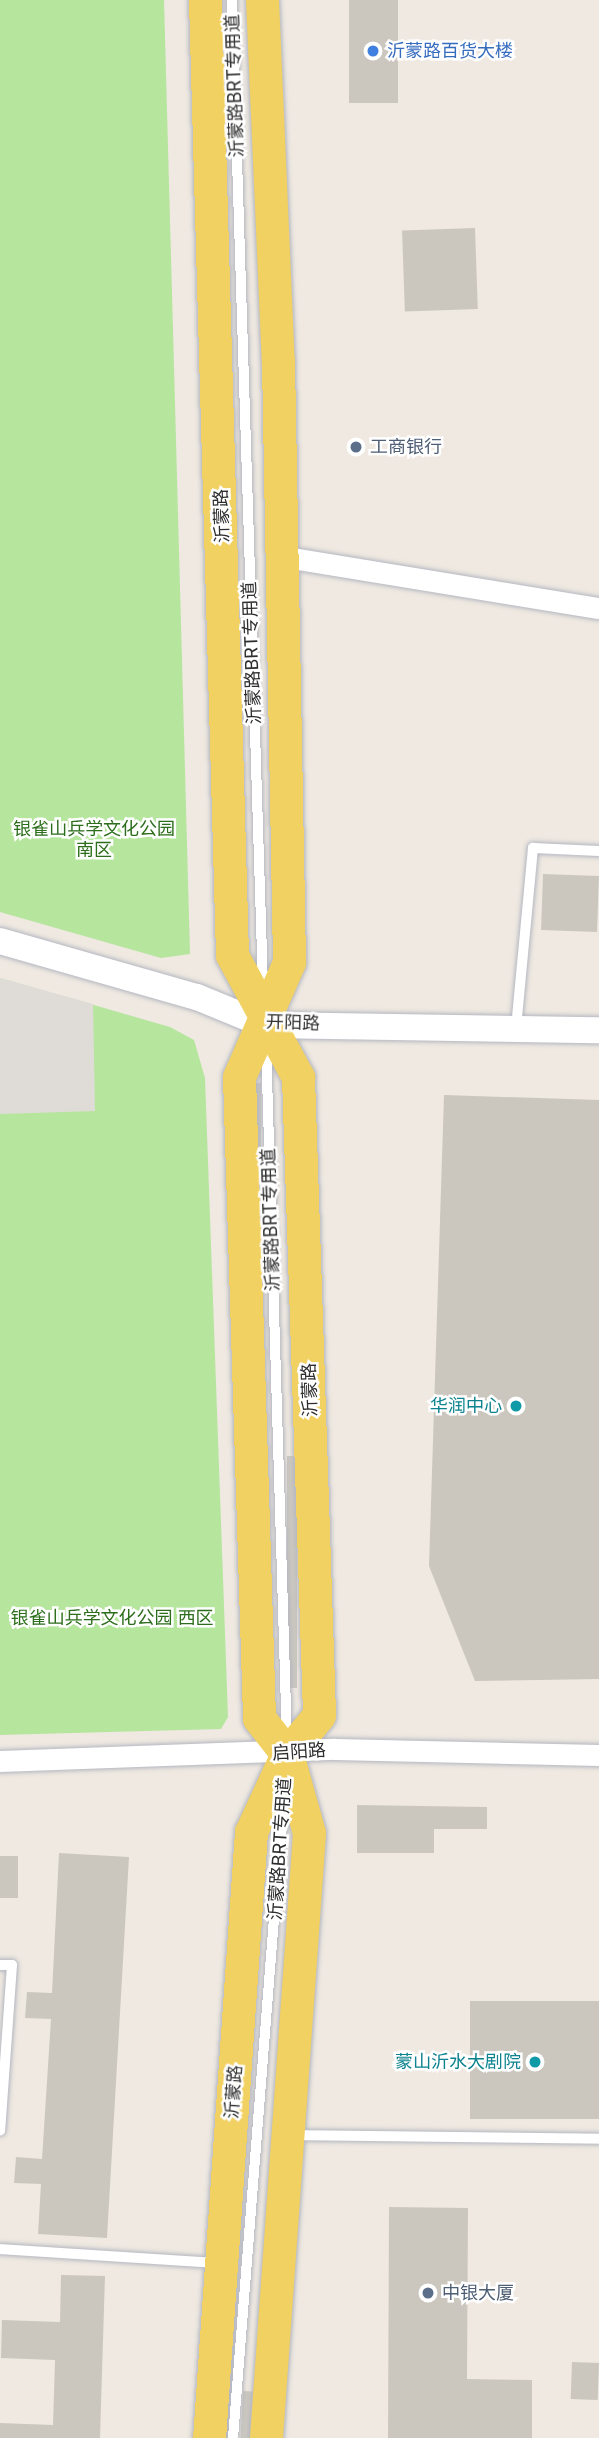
<!DOCTYPE html>
<meta charset="utf-8">
<style>
body{margin:0}
#map{position:relative;width:599px;height:2438px;overflow:hidden;background:#efe9e1;font-family:Inter,"Noto Sans SC",sans-serif}
div>[style]{position:absolute}
.green>*{inset:0;background:#b6e59e}
.plaza>*{inset:0;background:#dfdcd8}
.building>*{inset:0;background:#cbc7bf;transform-origin:0 0}
.roads{filter:drop-shadow(0 0 2px #b4b7c1) drop-shadow(0 0 2px #b4b7c1)}
.service>*{height:10px;margin:-5px;padding:0 5px;transform-origin:5px;border-radius:5px;background:#fff}
.minor>*{height:21px;margin:-10.5px;padding:0 10.5px;transform-origin:10.5px;border-radius:10.5px;background:#fff}
.tertiary>*{height:26px;margin:-13px;padding:0 13px;transform-origin:13px;border-radius:13px;background:#fff}
.primary>*{height:33px;margin:-16.5px;padding:0 16.5px;transform-origin:16.5px;border-radius:16.5px;background:#f2d163}
.dots>*{width:19px;height:19px;translate:-50% -50%;box-sizing:border-box;border:4px solid #fff;border-radius:50%}
span{translate:-50% -50%;white-space:nowrap;text-align:center;line-height:1.15;-webkit-text-stroke:5px #fff;paint-order:stroke}
.shop-label{font-size:18px;color:#366cbe}
.left{translate:0 -50%;text-align:left}
.street-label{font-size:18px;color:#2e2e2e}
.service-label{font-size:18px;color:#4e5e75}
.park-label{font-size:18px;color:#2c6e1b}
.culture-label{font-size:18px;color:#0d838f}
.right{translate:-100% -50%;text-align:right}
</style>
<div id="map">
<div class="green">
<i style="clip-path:polygon(0 0,164px 0,190px 954px,161px 958px,0 912px)"></i>
<i style="clip-path:polygon(0 978px,170px 1027px,194px 1040px,205px 1078px,228px 1717px,221px 1729px,0 1735px)"></i>
</div>
<div class="plaza">
<i style="clip-path:polygon(0 978px,93px 1004px,95px 1111px,0 1114px)"></i>
</div>
<div class="building">
<i style="left:349px;top:0;width:49px;height:103px"></i>
<i style="left:475px;top:228px;width:81px;height:73px;rotate:88deg"></i>
<i style="left:543px;top:874px;width:56px;height:56px;rotate:2deg"></i>
<i style="left:251px;top:1083px;width:10px;height:208px"></i>
<i style="clip-path:polygon(444px 1095px,599px 1100px,599px 1679px,475px 1681px,429px 1566px)"></i>
<i style="left:287px;top:1456px;width:10px;height:232px"></i>
<i style="clip-path:polygon(357px 1805px,487px 1807px,487px 1829px,434px 1829px,434px 1853px,357px 1853px)"></i>
<i style="clip-path:polygon(59px 1853px,129px 1857px,107px 2238px,38px 2234px,41px 2184px,14px 2183px,16px 2157px,42px 2159px,51px 2019px,25px 2018px,27px 1992px,52px 1993px)"></i>
<i style="left:0;top:1856px;width:18px;height:42px"></i>
<i style="left:599px;top:2001px;width:118px;height:129px;rotate:90deg"></i>
<i style="clip-path:polygon(389px 2207px,468px 2208px,467px 2379px,532px 2380px,532px 2438px,388px 2438px)"></i>
<i style="clip-path:polygon(61px 2275px,105px 2276px,100px 2438px,0 2438px,0 2423px,53px 2425px,55px 2360px,1px 2358px,2px 2320px,60px 2322px)"></i>
<i style="left:572px;top:2362px;width:27px;height:37px;rotate:2deg"></i>
<i style="left:243px;top:2391px;width:17px;height:47px;rotate:3deg"></i>
</div>
<div class="roads">
<div class="service">
<i style="left:232px;top:0;width:989px;rotate:88.2deg"></i>
<i style="left:516px;top:1028px;width:181px;rotate:-84.6deg"></i>
<i style="left:533px;top:848px;width:66px;rotate:2.6deg"></i>
<i style="left:266px;top:1043px;width:698px;rotate:88.28deg"></i>
<i style="left:0;top:1965px;width:12px"></i>
<i style="left:12px;top:1965px;width:166px;rotate:94.1deg"></i>
<i style="left:290px;top:2135px;width:309px;rotate:0.7deg"></i>
<i style="left:0;top:2249px;width:216px;rotate:3.7deg"></i>
<i style="left:233px;top:2438px;width:648px;rotate:-85.49deg"></i>
</div>
<div class="minor">
<i style="left:280px;top:556px;width:323px;rotate:9.3deg"></i>
<i style="left:0;top:1761px;width:335px;rotate:-2.1deg"></i>
<i style="left:335px;top:1749px;width:264px;rotate:1.3deg"></i>
</div>
<div class="tertiary">
<i style="left:0;top:941px;width:205px;rotate:15.9deg"></i>
<i style="left:197px;top:997px;width:74px;rotate:22.4deg"></i>
<i style="left:265px;top:1025px;width:334px;rotate:0.9deg"></i>
</div>
<div class="primary">
<i style="left:205px;top:0;width:955px;rotate:88.38deg"></i>
<i style="left:232px;top:955px;width:139px;rotate:61.6deg"></i>
<i style="left:298px;top:1077px;width:638px;rotate:88.11deg"></i>
<i style="left:319px;top:1715px;width:50px;rotate:129.4deg"></i>
<i style="left:287px;top:1754px;width:86px;rotate:114.8deg"></i>
<i style="left:251px;top:1832px;width:607px;rotate:93.96deg"></i>
<i style="left:262px;top:0;width:361px;rotate:87.5deg"></i>
<i style="left:278px;top:361px;width:601px;rotate:88.95deg"></i>
<i style="left:289px;top:962px;width:125px;rotate:113.5deg"></i>
<i style="left:239px;top:1077px;width:641px;rotate:88.21deg"></i>
<i style="left:259px;top:1718px;width:46px;rotate:52.1deg"></i>
<i style="left:287px;top:1754px;width:82px;rotate:74.4deg"></i>
<i style="left:309px;top:1833px;width:607px;rotate:94.07deg"></i>
</div>
</div>
<div class="dots">
<i style="left:373px;top:51px;background:#3f7fe0"></i>
<i style="left:356px;top:447px;background:#5c6f8a"></i>
<i style="left:516px;top:1406px;background:#0f9aa8"></i>
<i style="left:535px;top:2062px;background:#0f9aa8"></i>
<i style="left:428px;top:2293px;background:#5c6f8a"></i>
</div>
<div class="shop-label">
<span class="left" style="left:387px;top:51px">沂蒙路百货大楼</span>
</div>
<div class="street-label">
<span style="left:235px;top:86px;rotate:-92deg">沂蒙路BRT专用道</span>
<span style="left:222px;top:516px;rotate:-92deg">沂蒙路</span>
<span style="left:252px;top:653px;rotate:-92deg">沂蒙路BRT专用道</span>
<span style="left:293px;top:1023px;rotate:2deg">开阳路</span>
<span style="left:271px;top:1220px;rotate:-92deg">沂蒙路BRT专用道</span>
<span style="left:310px;top:1390px;rotate:-92deg">沂蒙路</span>
<span style="left:299px;top:1752px;rotate:-4deg">启阳路</span>
<span style="left:280px;top:1849px;rotate:-86deg">沂蒙路BRT专用道</span>
<span style="left:234px;top:2092px;rotate:-86deg">沂蒙路</span>
</div>
<div class="service-label">
<span class="left" style="left:370px;top:447px">工商银行</span>
<span class="left" style="left:442px;top:2293px">中银大厦</span>
</div>
<div class="park-label">
<span style="left:94px;top:840px">银雀山兵学文化公园<br>南区</span>
<span style="left:112px;top:1618px">银雀山兵学文化公园 西区</span>
</div>
<div class="culture-label">
<span class="right" style="left:502px;top:1406px">华润中心</span>
<span class="right" style="left:521px;top:2062px">蒙山沂水大剧院</span>
</div>
</div>
